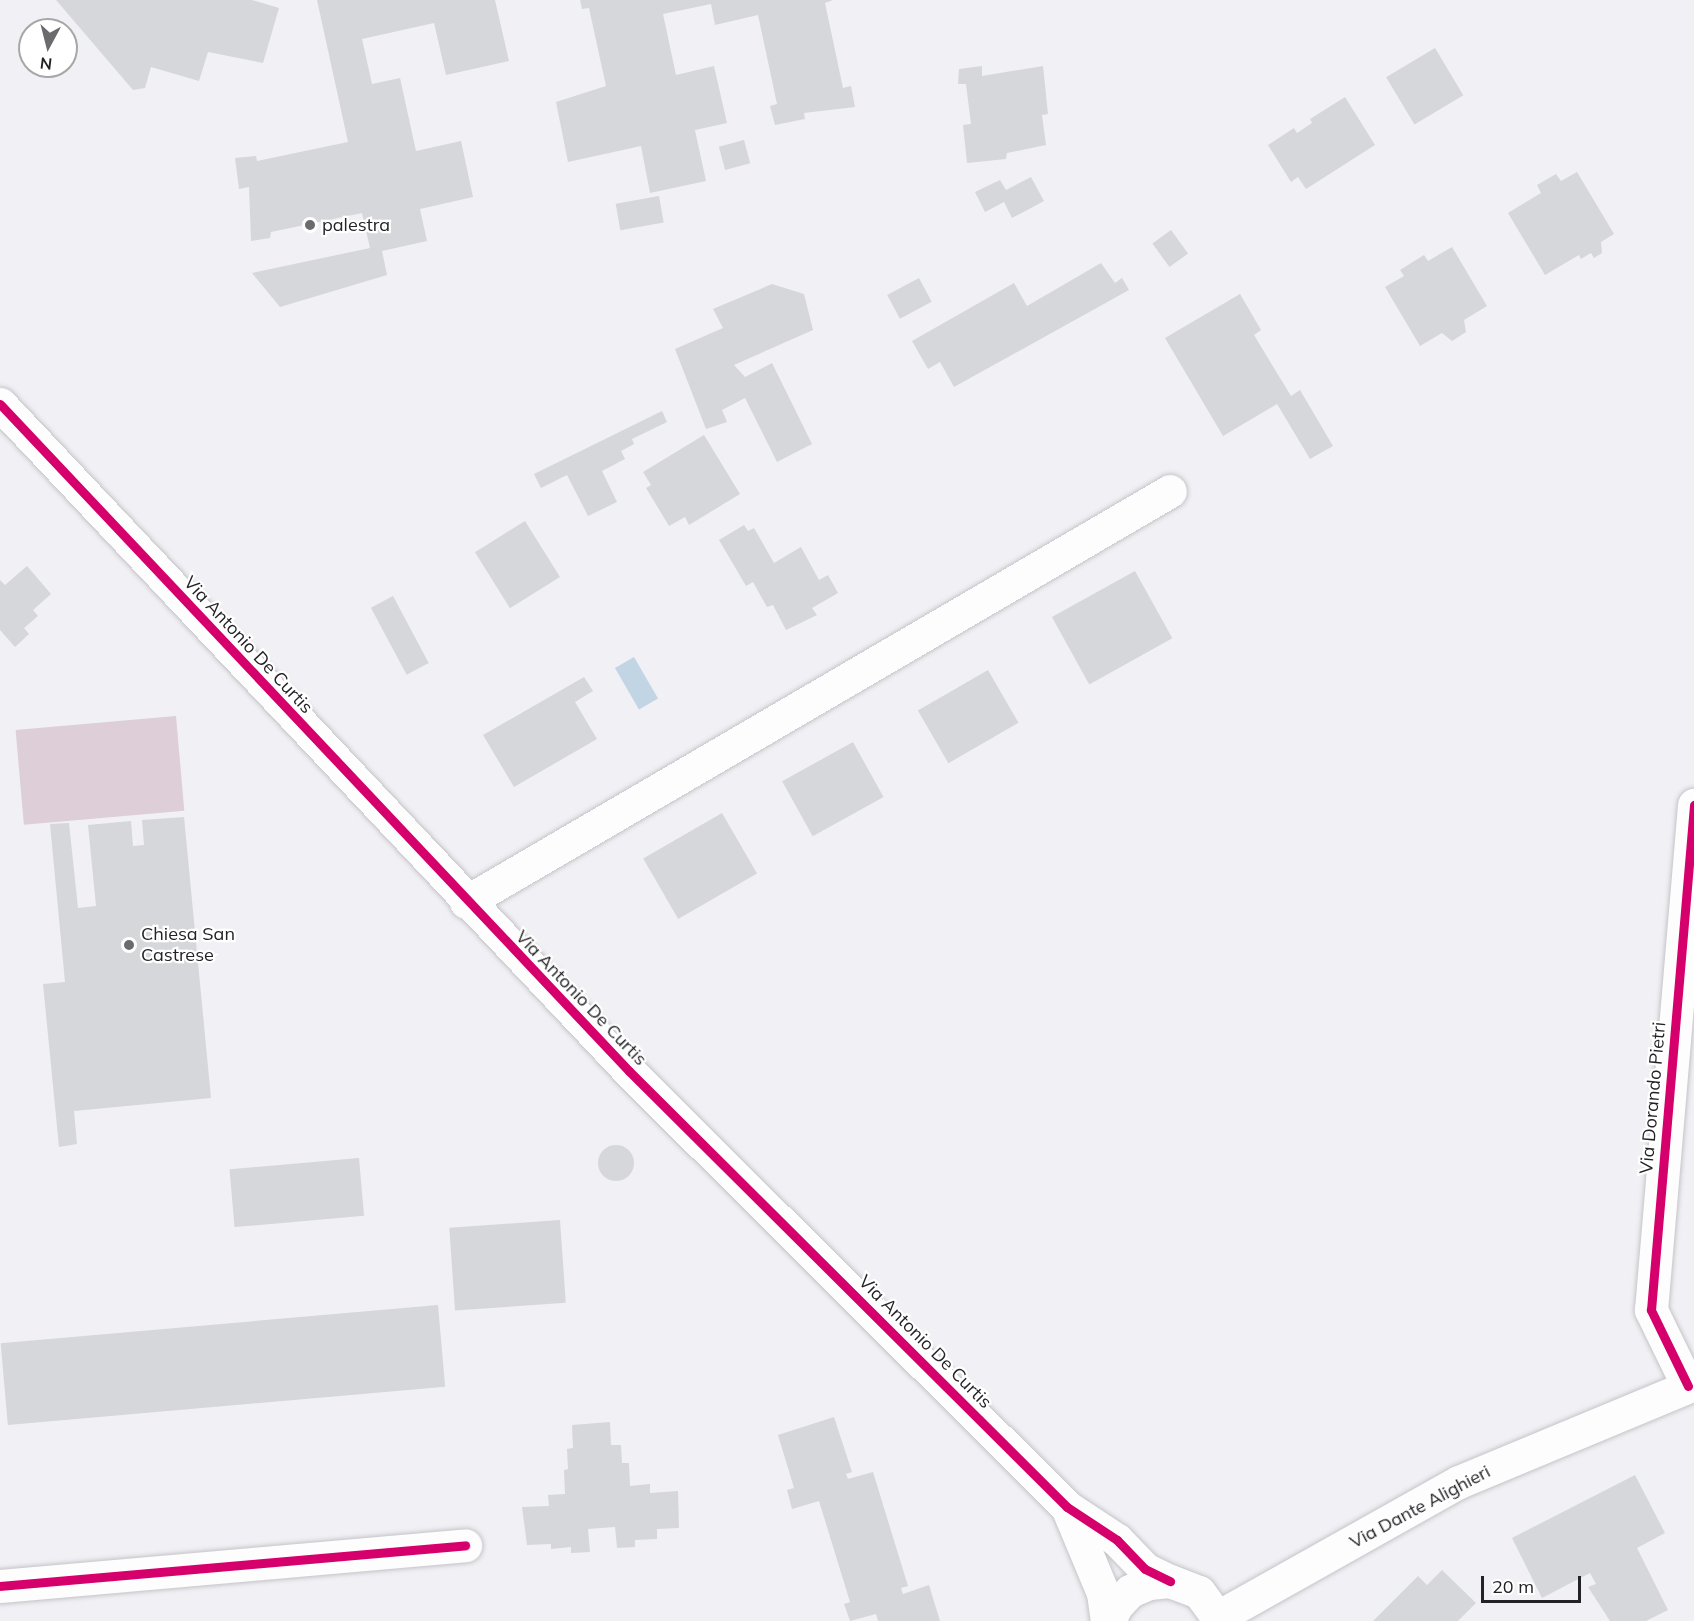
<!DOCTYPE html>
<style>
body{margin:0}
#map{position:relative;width:1694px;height:1621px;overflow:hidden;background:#f0f0f5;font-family:Mulish,sans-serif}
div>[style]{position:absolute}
.green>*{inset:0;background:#ddced7;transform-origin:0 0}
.water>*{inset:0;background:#c2d5e5;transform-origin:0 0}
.building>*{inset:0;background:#d6d7db;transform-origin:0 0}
.round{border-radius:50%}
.roads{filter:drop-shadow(0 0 2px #c5c4c8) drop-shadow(0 0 2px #c5c4c8)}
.minor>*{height:33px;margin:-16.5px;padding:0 16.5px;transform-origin:16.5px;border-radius:16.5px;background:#fdfdfe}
.cycleway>*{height:9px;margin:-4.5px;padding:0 4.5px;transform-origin:4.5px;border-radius:4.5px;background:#d6006c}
.dots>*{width:16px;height:16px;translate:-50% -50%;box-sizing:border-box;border:3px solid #fff;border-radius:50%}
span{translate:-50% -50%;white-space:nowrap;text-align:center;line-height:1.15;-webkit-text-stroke:4.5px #fff;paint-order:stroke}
.poi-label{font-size:18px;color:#232226}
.left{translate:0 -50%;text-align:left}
.street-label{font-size:18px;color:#232226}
.north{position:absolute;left:18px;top:18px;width:60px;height:60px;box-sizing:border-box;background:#fff;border:2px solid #a7a7a8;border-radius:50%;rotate:187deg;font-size:16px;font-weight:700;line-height:24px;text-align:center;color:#232226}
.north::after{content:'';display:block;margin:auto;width:21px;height:27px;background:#6b6a6e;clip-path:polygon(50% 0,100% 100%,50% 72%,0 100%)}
.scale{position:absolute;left:1481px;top:1576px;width:100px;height:27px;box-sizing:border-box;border:3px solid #232226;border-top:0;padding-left:8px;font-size:18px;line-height:21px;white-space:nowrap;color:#232226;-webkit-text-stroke:4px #fff;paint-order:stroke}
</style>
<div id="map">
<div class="green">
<i style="left:176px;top:716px;width:95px;height:161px;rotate:85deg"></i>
</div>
<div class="water">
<i style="left:634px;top:657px;width:48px;height:22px;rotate:60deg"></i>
</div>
<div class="building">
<i style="clip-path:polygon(56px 0,252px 0,279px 8px,263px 63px,208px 52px,199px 81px,151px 67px,145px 88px,133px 90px)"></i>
<i style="clip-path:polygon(317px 0,495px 0,509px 61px,446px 75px,434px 23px,362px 39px,372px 84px,400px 78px,416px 151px,461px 141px,473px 197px,420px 209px,427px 241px,382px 251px,387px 275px,280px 307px,252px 273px,370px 248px,362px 213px,271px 232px,270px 238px,251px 241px,249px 187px,239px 189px,235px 158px,256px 156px,257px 161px,348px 142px)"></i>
<i style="clip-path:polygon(580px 0,833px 0,825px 3px,843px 88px,851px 86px,855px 107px,804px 113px,805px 119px,775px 125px,770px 106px,777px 104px,758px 15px,715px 25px,711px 4px,663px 14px,676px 75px,714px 66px,727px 123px,695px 130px,706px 181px,650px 193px,641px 146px,568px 162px,556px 102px,606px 86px,589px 8px,582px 9px)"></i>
<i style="left:1435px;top:48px;width:55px;height:57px;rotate:59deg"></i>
<i style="clip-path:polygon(982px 66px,982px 76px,1043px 66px,1048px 114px,1042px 115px,1046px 145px,1007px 153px,1006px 159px,967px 163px,963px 125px,971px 124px,966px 84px,958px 84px,959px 69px)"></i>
<i style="clip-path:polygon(1345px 97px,1375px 145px,1306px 189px,1298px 177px,1291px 182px,1268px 145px,1294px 128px,1297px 133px,1312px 123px,1310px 119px)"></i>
<i style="left:744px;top:140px;width:24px;height:26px;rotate:75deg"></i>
<i style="clip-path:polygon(1577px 172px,1614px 234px,1601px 242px,1602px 253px,1594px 258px,1591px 253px,1581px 259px,1579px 255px,1545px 275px,1508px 213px,1541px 193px,1537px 185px,1556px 174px,1561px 181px)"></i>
<i style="clip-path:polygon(1031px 177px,1044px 201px,1012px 218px,1004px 202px,985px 212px,975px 192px,1000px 180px,1006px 190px)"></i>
<i style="left:659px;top:196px;width:27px;height:44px;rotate:80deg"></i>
<i style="left:1171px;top:230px;width:29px;height:23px;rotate:54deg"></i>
<i style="clip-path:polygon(1452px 247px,1487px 306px,1464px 320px,1466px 332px,1452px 341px,1442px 333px,1420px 346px,1385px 287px,1404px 276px,1400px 270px,1424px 255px,1428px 261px)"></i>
<i style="clip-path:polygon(1101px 263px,1115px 283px,1122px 278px,1129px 290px,954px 387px,940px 362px,928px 369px,912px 341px,1014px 283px,1027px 306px)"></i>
<i style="left:919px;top:278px;width:27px;height:36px;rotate:62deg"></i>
<i style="clip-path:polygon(772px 284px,804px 294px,813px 330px,734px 365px,745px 377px,772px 363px,812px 444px,777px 462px,745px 398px,722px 410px,727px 422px,706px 429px,675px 349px,723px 328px,713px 309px)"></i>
<i style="clip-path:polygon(1240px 294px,1261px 330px,1254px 335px,1291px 396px,1300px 390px,1333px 446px,1310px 459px,1277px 404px,1223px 436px,1165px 338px)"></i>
<i style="clip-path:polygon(662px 411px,667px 422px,632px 439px,634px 444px,621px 451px,625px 459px,602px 471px,617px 502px,588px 516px,567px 475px,541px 488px,534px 474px)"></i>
<i style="clip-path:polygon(704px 435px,740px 494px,689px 525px,685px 517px,669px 526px,646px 488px,651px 485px,643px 472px)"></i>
<i style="left:525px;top:521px;width:66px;height:59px;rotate:58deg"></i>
<i style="clip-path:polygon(744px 525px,748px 531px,754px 528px,774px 563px,801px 547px,819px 580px,828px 575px,838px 593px,812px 608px,817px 615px,786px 630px,773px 605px,767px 607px,753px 582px,746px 586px,719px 540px)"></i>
<i style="clip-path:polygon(27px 566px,51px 594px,33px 610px,38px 616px,24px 628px,29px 634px,15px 647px,0 630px,0 580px,5px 585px)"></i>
<i style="left:1135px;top:571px;width:77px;height:95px;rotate:61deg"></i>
<i style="left:393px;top:596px;width:76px;height:25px;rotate:62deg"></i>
<i style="left:988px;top:670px;width:61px;height:81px;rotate:60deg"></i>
<i style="clip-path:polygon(584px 677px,593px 691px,575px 702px,597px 739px,514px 787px,483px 735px)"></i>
<i style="left:853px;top:742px;width:63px;height:81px;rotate:61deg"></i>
<i style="left:722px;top:813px;width:70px;height:91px;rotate:60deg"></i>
<i style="clip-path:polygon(184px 817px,211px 1098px,74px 1111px,77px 1144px,59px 1147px,43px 984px,65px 982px,50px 824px,69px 823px,78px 908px,96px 906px,88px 825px,131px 821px,133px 846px,144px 845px,142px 820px)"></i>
<i class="round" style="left:598px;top:1145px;width:36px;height:36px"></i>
<i style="left:359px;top:1158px;width:58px;height:130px;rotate:85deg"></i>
<i style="left:560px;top:1220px;width:83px;height:111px;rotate:86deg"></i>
<i style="left:438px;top:1305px;width:82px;height:439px;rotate:85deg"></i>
<i style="clip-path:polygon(834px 1417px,852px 1472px,846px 1474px,848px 1479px,873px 1472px,908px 1586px,901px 1588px,903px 1594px,929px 1585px,940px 1621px,878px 1621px,876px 1614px,850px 1621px,844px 1604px,850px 1602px,819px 1501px,792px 1509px,787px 1490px,794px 1488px,778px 1435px)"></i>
<i style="clip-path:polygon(610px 1422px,611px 1445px,621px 1445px,622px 1463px,629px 1463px,630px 1486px,650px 1484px,650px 1493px,678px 1491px,679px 1528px,657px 1529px,657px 1539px,635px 1540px,635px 1547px,617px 1548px,615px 1527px,588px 1529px,590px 1552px,571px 1553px,571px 1547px,551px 1549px,551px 1544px,527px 1545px,522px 1507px,549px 1506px,548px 1495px,565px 1494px,564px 1470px,568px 1469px,567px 1449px,573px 1448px,572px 1425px)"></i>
<i style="clip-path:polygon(1635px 1475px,1665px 1533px,1637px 1548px,1668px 1610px,1646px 1621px,1610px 1621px,1588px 1587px,1596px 1584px,1590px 1573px,1542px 1598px,1512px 1538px)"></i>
<i style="clip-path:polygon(1442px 1570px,1476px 1603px,1458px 1621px,1373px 1621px,1418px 1576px,1427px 1585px)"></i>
</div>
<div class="roads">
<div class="minor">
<i style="left:0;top:404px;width:917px;rotate:46.68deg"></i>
<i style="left:629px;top:1071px;width:618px;rotate:44.87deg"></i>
<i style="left:1067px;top:1507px;width:60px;rotate:33.4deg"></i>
<i style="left:1117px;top:1540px;width:40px;rotate:46deg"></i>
<i style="left:1145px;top:1569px;width:28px;rotate:26deg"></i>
<i style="left:466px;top:902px;width:815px;rotate:-30.28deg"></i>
<i style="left:1688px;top:1386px;width:85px;rotate:-116deg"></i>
<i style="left:1651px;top:1310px;width:507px;rotate:-85.13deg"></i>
<i style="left:1067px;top:1507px;width:93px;rotate:67.3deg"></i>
<i style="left:1103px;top:1593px;width:28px;rotate:82deg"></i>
<i style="left:0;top:1586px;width:467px;rotate:-5deg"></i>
<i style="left:1218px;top:1617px;width:276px;rotate:-29.3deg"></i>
<i style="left:1459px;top:1482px;width:255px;rotate:-22.6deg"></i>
<i style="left:1109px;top:1621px;width:17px;rotate:-65deg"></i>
<i style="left:1116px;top:1606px;width:21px;rotate:-47deg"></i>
<i style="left:1130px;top:1591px;width:21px;rotate:-23deg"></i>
<i style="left:1149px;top:1583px;width:21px;rotate:-5deg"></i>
<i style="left:1170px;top:1581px;width:31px;rotate:21deg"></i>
<i style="left:1199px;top:1592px;width:36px;rotate:54deg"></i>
</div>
</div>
<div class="cycleway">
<i style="left:0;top:404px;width:917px;rotate:46.68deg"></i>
<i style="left:629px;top:1071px;width:618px;rotate:44.87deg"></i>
<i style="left:1067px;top:1507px;width:60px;rotate:33.4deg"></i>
<i style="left:1117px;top:1540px;width:40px;rotate:46deg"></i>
<i style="left:1145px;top:1569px;width:28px;rotate:26deg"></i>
<i style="left:1688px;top:1386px;width:85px;rotate:-116deg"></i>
<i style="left:1651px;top:1310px;width:507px;rotate:-85.13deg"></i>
<i style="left:0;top:1586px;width:467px;rotate:-5deg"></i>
</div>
<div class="dots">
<i style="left:310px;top:225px;background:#6b6a6e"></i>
<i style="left:129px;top:945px;background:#6b6a6e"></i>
</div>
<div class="poi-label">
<span class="left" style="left:322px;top:225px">palestra</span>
<span class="left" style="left:141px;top:945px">Chiesa San<br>Castrese</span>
</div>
<div class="street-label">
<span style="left:248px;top:645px;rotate:47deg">Via Antonio De Curtis</span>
<span style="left:581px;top:998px;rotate:46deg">Via Antonio De Curtis</span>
<span style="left:1653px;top:1098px;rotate:-85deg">Via Dorando Pietri</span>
<span style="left:925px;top:1342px;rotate:45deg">Via Antonio De Curtis</span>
<span style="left:1420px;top:1507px;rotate:-28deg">Via Dante Alighieri</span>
</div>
<div class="north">N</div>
<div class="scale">20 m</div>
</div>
